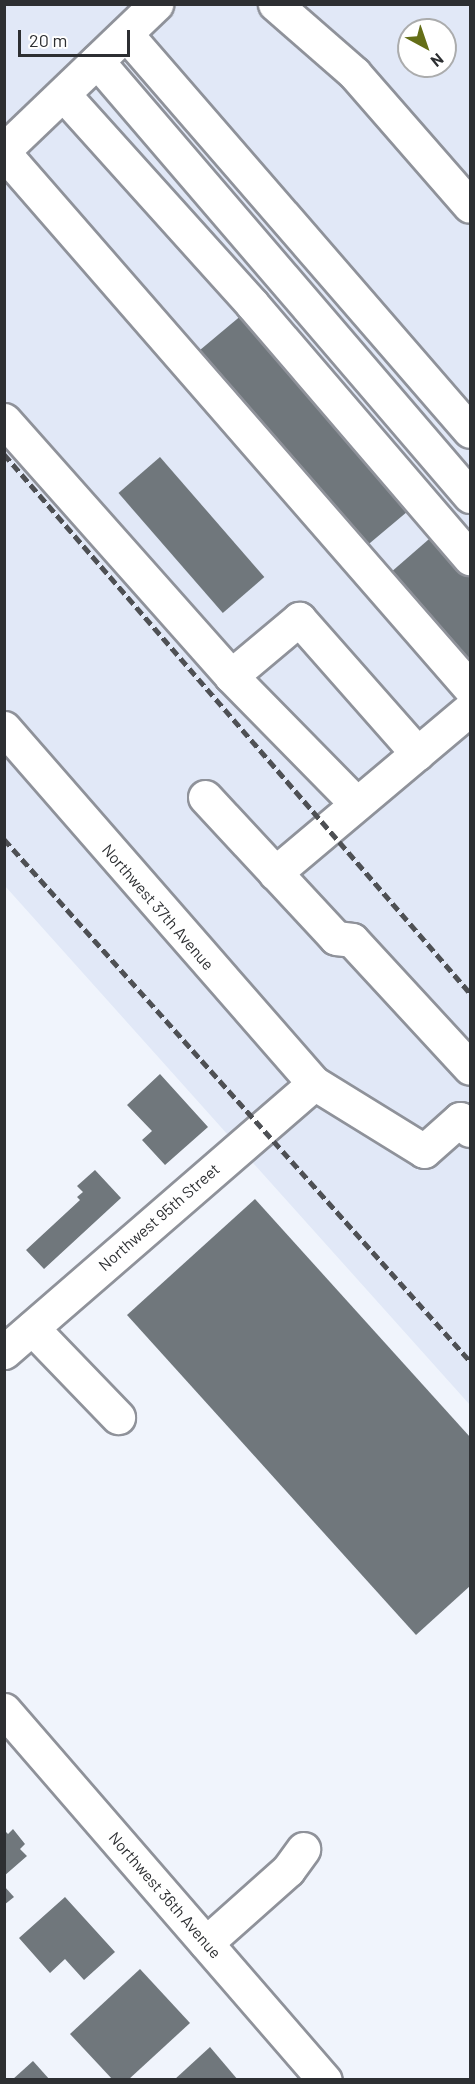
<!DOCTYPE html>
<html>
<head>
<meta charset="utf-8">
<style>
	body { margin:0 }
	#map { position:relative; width:475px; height:2084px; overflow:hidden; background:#f0f4fc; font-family:Barlow,sans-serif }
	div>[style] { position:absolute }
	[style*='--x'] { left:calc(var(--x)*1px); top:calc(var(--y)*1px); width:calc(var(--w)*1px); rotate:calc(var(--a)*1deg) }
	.built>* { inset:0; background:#e1e8f7 }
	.building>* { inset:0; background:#70777c; transform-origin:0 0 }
	.roads { filter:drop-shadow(2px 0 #8f929a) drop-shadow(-2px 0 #8f929a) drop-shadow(0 2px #8f929a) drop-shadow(0 -2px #8f929a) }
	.minor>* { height:33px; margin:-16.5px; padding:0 16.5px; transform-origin:16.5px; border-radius:16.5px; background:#fff }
	.rail>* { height:4.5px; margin-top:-2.25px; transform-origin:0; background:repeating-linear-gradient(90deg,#4e5054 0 9px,transparent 0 13.5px) }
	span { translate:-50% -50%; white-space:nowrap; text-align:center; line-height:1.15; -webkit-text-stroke:6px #fff; paint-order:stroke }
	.street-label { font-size:16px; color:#2d2f32 }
	.frame { position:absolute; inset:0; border:6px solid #2d2f32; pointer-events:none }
	.north { position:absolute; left:397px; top:18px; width:60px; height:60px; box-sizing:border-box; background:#fff; border:2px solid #abacad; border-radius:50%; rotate:140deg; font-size:16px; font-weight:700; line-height:24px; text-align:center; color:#2d2f32 }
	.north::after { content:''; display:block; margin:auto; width:21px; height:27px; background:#646e17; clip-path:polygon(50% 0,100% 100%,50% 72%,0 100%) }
	.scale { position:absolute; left:18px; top:30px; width:112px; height:27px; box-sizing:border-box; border:3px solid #2d2f32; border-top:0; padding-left:8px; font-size:18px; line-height:21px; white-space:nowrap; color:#2d2f32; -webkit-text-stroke:4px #fff; paint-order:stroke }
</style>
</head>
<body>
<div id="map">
	<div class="built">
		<div style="clip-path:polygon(evenodd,4px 5px,470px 5px,470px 1405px,5px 886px,4px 5px,409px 30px,445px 30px,445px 66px,409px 66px,409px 30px)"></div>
	</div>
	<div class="building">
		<div style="left:249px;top:309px;width:257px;height:76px;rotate:50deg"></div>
		<div style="left:160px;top:457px;width:159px;height:55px;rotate:49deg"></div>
		<div style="clip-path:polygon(436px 533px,470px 572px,470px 681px,382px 580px)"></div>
		<div style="clip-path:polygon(160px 1074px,208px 1127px,165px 1165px,142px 1140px,152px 1131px,127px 1105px)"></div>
		<div style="clip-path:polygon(95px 1170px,121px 1198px,44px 1269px,26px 1250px,80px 1200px,77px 1197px,83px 1192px,77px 1186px)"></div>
		<div style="clip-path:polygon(255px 1199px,470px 1437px,470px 1586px,416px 1635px,127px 1315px)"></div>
		<div style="clip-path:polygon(13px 1829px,25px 1844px,20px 1849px,27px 1856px,4px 1876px,4px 1830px,8px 1834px)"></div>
		<div style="clip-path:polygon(4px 1886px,14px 1897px,4px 1905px)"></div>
		<div style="clip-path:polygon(65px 1897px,115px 1952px,84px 1980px,65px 1959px,50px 1973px,19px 1938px)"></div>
		<div style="clip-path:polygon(140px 1969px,190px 2023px,128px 2080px,113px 2080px,70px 2034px)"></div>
		<div style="clip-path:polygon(210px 2047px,238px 2080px,174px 2080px)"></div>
		<div style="clip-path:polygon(33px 2061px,50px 2080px,12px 2080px)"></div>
	</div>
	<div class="roads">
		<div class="minor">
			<div style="--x:275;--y:4;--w:105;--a:41.1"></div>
			<div style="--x:354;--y:73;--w:176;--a:48.9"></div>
			<div style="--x:126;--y:34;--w:525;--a:49.09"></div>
			<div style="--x:97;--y:61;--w:573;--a:49.39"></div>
			<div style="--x:63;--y:94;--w:283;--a:48"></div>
			<div style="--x:252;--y:304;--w:335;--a:49.4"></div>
			<div style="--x:4;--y:150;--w:211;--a:-43.8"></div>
			<div style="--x:4;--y:153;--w:709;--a:48.94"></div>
			<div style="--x:4;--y:420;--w:342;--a:48.4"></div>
			<div style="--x:231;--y:676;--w:177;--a:45.5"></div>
			<div style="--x:231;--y:676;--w:89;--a:-40"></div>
			<div style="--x:299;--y:619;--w:179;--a:48.6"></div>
			<div style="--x:4;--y:728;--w:471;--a:48.9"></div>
			<div style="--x:314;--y:1083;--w:129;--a:31.7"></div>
			<div style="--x:424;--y:1151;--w:48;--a:-41.6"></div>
			<div style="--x:460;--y:1119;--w:15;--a:48"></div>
			<div style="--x:205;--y:797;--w:192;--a:47.1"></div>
			<div style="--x:336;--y:938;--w:16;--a:7"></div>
			<div style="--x:352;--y:940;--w:174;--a:47.3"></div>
			<div style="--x:275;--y:873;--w:255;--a:-40.1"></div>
			<div style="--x:32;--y:1328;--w:124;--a:46"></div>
			<div style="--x:4;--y:1352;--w:410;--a:-40.9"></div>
			<div style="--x:4;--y:1710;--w:490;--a:49.1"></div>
			<div style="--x:206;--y:1943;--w:110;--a:-41.7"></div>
			<div style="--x:288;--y:1870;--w:26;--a:-54"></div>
		</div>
	</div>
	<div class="rail">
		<div style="--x:4;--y:454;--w:713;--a:49.15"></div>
		<div style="--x:4;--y:839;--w:700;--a:48.24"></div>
	</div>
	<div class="street-label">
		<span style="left:158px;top:907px;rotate:49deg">Northwest 37th Avenue</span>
		<span style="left:159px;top:1217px;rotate:-41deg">Northwest 95th Street</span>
		<span style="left:165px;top:1895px;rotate:49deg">Northwest 36th Avenue</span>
	</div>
	<div class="frame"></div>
	<div class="north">N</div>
	<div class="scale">20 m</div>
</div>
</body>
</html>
